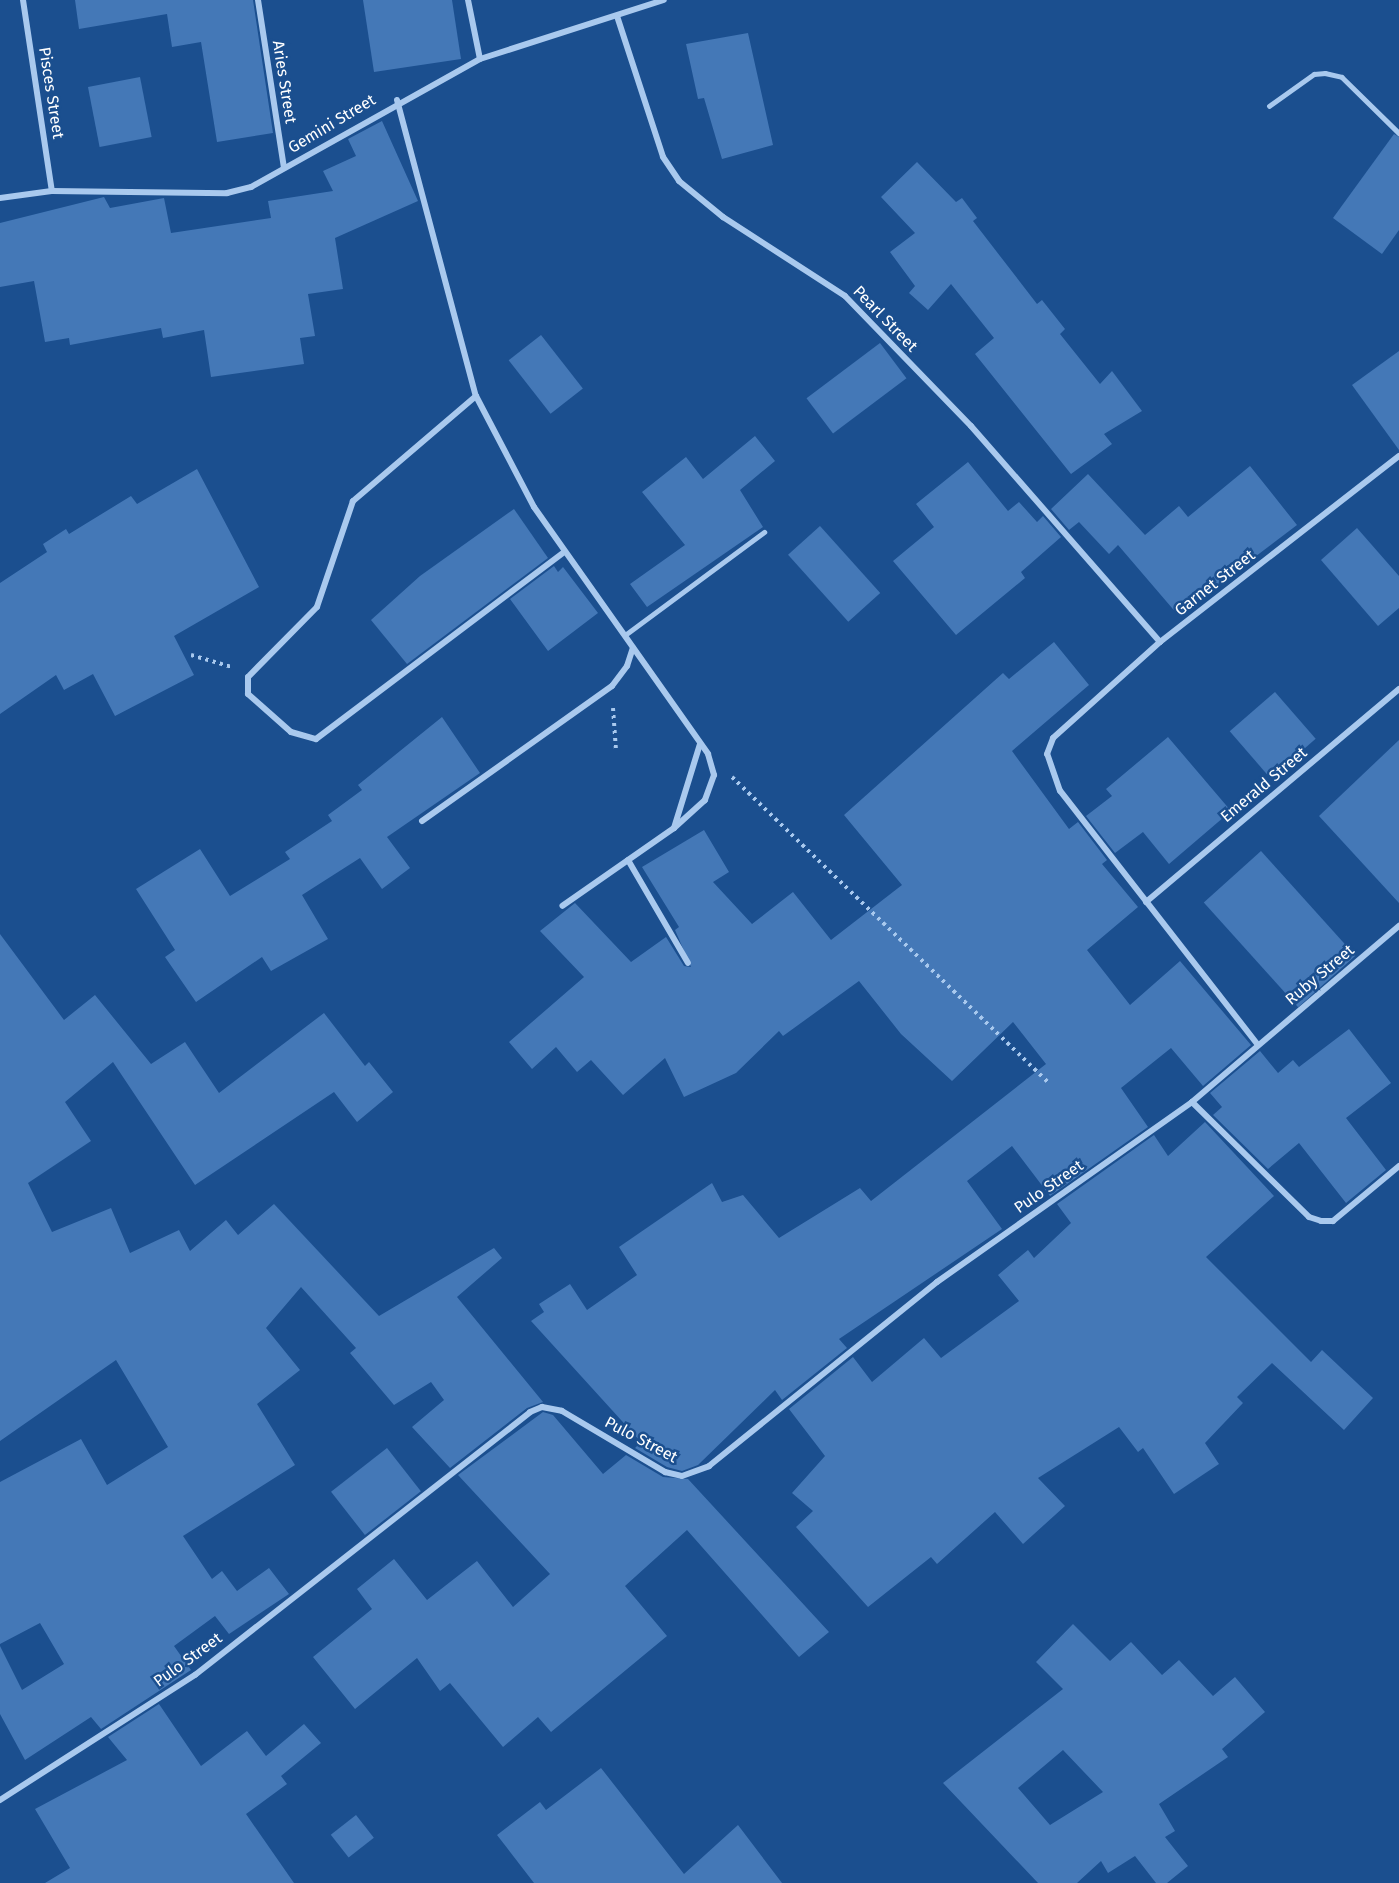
<!DOCTYPE html>
<html>
<head>
<meta charset="utf-8">
<style>
	body { margin:0 }
	#map { position:relative; width:1399px; height:1883px; overflow:hidden; background:#1b4f8f; font-family:"Fira Sans",sans-serif }
	div>[style] { position:absolute }
	[style*='--x'] { left:calc(var(--x)*1px); top:calc(var(--y)*1px); width:calc(var(--w)*1px); rotate:calc(var(--a)*1deg) }
	.building>* { inset:0; background:#4478b7; transform-origin:0 0 }
	.path>* { height:4px; margin-top:-2px; transform-origin:0; background:repeating-linear-gradient(90deg,#a9c9ee 0 3px,transparent 0 7.5px) }
	.service>* { height:4.5px; margin:-2.25px; padding:0 2.25px; transform-origin:2.25px; border-radius:2.25px; background:#a9c9ee }
	.minor>* { height:6px; margin:-3px; padding:0 3px; transform-origin:3px; border-radius:3px; background:#a9c9ee }
	span { translate:-50% -50%; white-space:nowrap; text-align:center; line-height:1.15; -webkit-text-stroke:5px #1b4f8f; paint-order:stroke }
	.street-label { font-size:16px; color:#fff }
</style>
</head>
<body>
<div id="map">
	<div class="building">
		<div style="clip-path:polygon(75px 0,253px 0,273px 133px,217px 142px,201px 42px,172px 47px,167px 14px,79px 29px)"></div>
		<div style="clip-path:polygon(363px 0,452px 0,461px 59px,374px 72px)"></div>
		<div style="clip-path:polygon(748px 33px,773px 145px,722px 159px,704px 98px,698px 99px,686px 44px)"></div>
		<div style="left:140px;top:77px;width:61px;height:53px;rotate:79deg"></div>
		<div style="clip-path:polygon(382px 121px,418px 201px,335px 238px,343px 289px,308px 294px,315px 336px,300px 338px,304px 364px,211px 377px,204px 330px,163px 338px,161px 328px,70px 345px,69px 338px,45px 342px,34px 281px,0 287px,0 223px,104px 197px,110px 208px,164px 198px,171px 233px,271px 218px,268px 201px,333px 191px,323px 171px,356px 156px,348px 139px)"></div>
		<div style="clip-path:polygon(1394px 134px,1399px 137px,1399px 230px,1382px 254px,1333px 218px)"></div>
		<div style="clip-path:polygon(917px 162px,956px 202px,962px 198px,977px 218px,973px 221px,1037px 304px,1042px 300px,1065px 329px,1060px 334px,1100px 384px,1112px 371px,1142px 411px,1104px 434px,1112px 444px,1071px 474px,975px 354px,994px 338px,951px 284px,928px 310px,909px 293px,915px 286px,890px 252px,915px 233px,881px 197px)"></div>
		<div style="left:541px;top:335px;width:68px;height:41px;rotate:52deg"></div>
		<div style="left:880px;top:343px;width:44px;height:92px;rotate:53deg"></div>
		<div style="clip-path:polygon(1399px 351px,1399px 450px,1352px 385px)"></div>
		<div style="clip-path:polygon(755px 436px,775px 461px,740px 490px,763px 527px,647px 607px,630px 584px,685px 545px,642px 492px,686px 457px,703px 479px)"></div>
		<div style="clip-path:polygon(968px 462px,1008px 511px,1019px 502px,1037px 522px,1043px 516px,1061px 537px,1021px 572px,1025px 578px,956px 635px,893px 561px,934px 527px,916px 504px)"></div>
		<div style="clip-path:polygon(1250px 466px,1297px 525px,1178px 615px,1118px 545px,1109px 554px,1079px 522px,1069px 530px,1051px 509px,1088px 474px,1145px 535px,1179px 506px,1188px 517px)"></div>
		<div style="clip-path:polygon(197px 469px,259px 587px,174px 636px,194px 675px,115px 716px,93px 674px,64px 690px,56px 675px,0 714px,0 583px,47px 552px,43px 544px,66px 529px,69px 534px,131px 496px,137px 504px)"></div>
		<div style="clip-path:polygon(514px 509px,548px 558px,407px 664px,371px 620px,420px 576px)"></div>
		<div style="left:820px;top:526px;width:90px;height:43px;rotate:48deg"></div>
		<div style="clip-path:polygon(1357px 528px,1399px 576px,1399px 608px,1378px 626px,1321px 560px)"></div>
		<div style="clip-path:polygon(554px 566px,558px 572px,563px 567px,598px 613px,548px 651px,510px 599px)"></div>
		<div style="clip-path:polygon(1054px 642px,1089px 685px,1012px 751px,1069px 829px,1078px 822px,1107px 860px,1102px 864px,1138px 907px,1087px 950px,1130px 1005px,1180px 961px,1251px 1045px,1203px 1086px,1171px 1048px,1121px 1088px,1148px 1127px,1050px 1196px,1012px 1146px,967px 1181px,1002px 1229px,839px 1339px,847px 1348px,782px 1400px,775px 1390px,698px 1465px,682px 1471px,667px 1467px,635px 1448px,641px 1442px,531px 1321px,544px 1312px,539px 1304px,570px 1284px,587px 1310px,637px 1275px,619px 1247px,712px 1183px,722px 1202px,743px 1195px,779px 1238px,860px 1188px,871px 1201px,1046px 1064px,1013px 1022px,952px 1081px,901px 1034px,859px 981px,783px 1036px,779px 1031px,736px 1073px,684px 1097px,665px 1058px,623px 1095px,591px 1060px,577px 1072px,556px 1047px,532px 1069px,509px 1042px,584px 977px,540px 931px,575px 903px,631px 962px,666px 937px,684px 966px,691px 967px,675px 930px,679px 927px,642px 867px,704px 830px,729px 872px,713px 882px,752px 924px,793px 892px,831px 940px,902px 885px,844px 815px,1003px 673px,1009px 679px)"></div>
		<div style="left:1275px;top:692px;width:62px;height:60px;rotate:49deg"></div>
		<div style="clip-path:polygon(442px 717px,480px 773px,387px 837px,410px 868px,382px 889px,360px 858px,302px 895px,328px 939px,271px 971px,262px 957px,196px 1002px,165px 957px,175px 950px,136px 889px,200px 849px,230px 896px,290px 859px,285px 852px,332px 821px,328px 815px,362px 790px,358px 785px)"></div>
		<div style="clip-path:polygon(1168px 737px,1231px 811px,1169px 864px,1143px 832px,1115px 853px,1086px 816px,1112px 796px,1106px 789px)"></div>
		<div style="clip-path:polygon(1399px 740px,1399px 903px,1319px 816px)"></div>
		<div style="left:1261px;top:851px;width:141px;height:77px;rotate:48deg"></div>
		<div style="clip-path:polygon(0 934px,64px 1020px,95px 995px,151px 1064px,185px 1042px,219px 1093px,324px 1013px,365px 1066px,369px 1062px,393px 1092px,357px 1122px,334px 1092px,195px 1185px,113px 1062px,65px 1102px,91px 1141px,28px 1183px,52px 1232px,111px 1208px,130px 1253px,179px 1230px,190px 1251px,226px 1220px,238px 1235px,274px 1204px,379px 1316px,494px 1248px,502px 1258px,457px 1297px,543px 1402px,527px 1408px,450px 1468px,412px 1427px,444px 1400px,431px 1382px,394px 1405px,350px 1353px,356px 1348px,301px 1287px,266px 1328px,300px 1370px,257px 1404px,295px 1465px,183px 1536px,212px 1579px,222px 1571px,237px 1591px,269px 1568px,289px 1594px,229px 1634px,215px 1616px,174px 1646px,191px 1670px,101px 1729px,91px 1717px,25px 1760px,0 1714px,0 1646px,22px 1690px,64px 1664px,40px 1623px,0 1644px,0 1482px,81px 1439px,107px 1485px,168px 1447px,116px 1360px,0 1441px)"></div>
		<div style="clip-path:polygon(1349px 1029px,1391px 1083px,1346px 1118px,1386px 1170px,1346px 1203px,1299px 1143px,1268px 1169px,1213px 1115px,1222px 1107px,1210px 1093px,1260px 1051px,1278px 1073px,1293px 1060px,1299px 1067px)"></div>
		<div style="clip-path:polygon(1205px 1122px,1274px 1196px,1206px 1257px,1311px 1362px,1322px 1350px,1373px 1398px,1344px 1430px,1272px 1363px,1237px 1397px,1243px 1403px,1205px 1443px,1219px 1464px,1174px 1494px,1143px 1448px,1138px 1452px,1119px 1427px,1038px 1478px,1065px 1506px,1023px 1544px,995px 1512px,937px 1564px,931px 1557px,868px 1607px,796px 1527px,813px 1511px,792px 1493px,825px 1456px,789px 1409px,853px 1357px,872px 1382px,924px 1338px,941px 1358px,1019px 1301px,998px 1275px,1028px 1250px,1034px 1258px,1071px 1223px,1057px 1204px,1154px 1135px,1168px 1156px)"></div>
		<div style="clip-path:polygon(543px 1412px,553px 1415px,603px 1474px,626px 1455px,663px 1477px,688px 1479px,829px 1632px,799px 1657px,687px 1530px,625px 1586px,667px 1636px,551px 1732px,538px 1717px,503px 1747px,450px 1683px,440px 1691px,417px 1658px,355px 1709px,313px 1657px,372px 1609px,357px 1589px,394px 1559px,427px 1600px,477px 1561px,513px 1607px,550px 1574px,458px 1475px)"></div>
		<div style="left:387px;top:1448px;width:55px;height:71px;rotate:52deg"></div>
		<div style="clip-path:polygon(evenodd,1073px 1624px,1110px 1661px,1131px 1642px,1162px 1675px,1179px 1660px,1213px 1696px,1235px 1677px,1265px 1712px,1222px 1749px,1228px 1757px,1159px 1804px,1175px 1831px,1165px 1837px,1188px 1866px,1167px 1883px,1156px 1883px,1135px 1856px,1108px 1873px,1101px 1861px,1077px 1883px,1038px 1883px,943px 1783px,1063px 1689px,1036px 1662px,1073px 1624px,1063px 1750px,1103px 1792px,1050px 1825px,1018px 1788px,1063px 1750px)"></div>
		<div style="clip-path:polygon(159px 1704px,201px 1766px,247px 1731px,266px 1756px,304px 1724px,321px 1743px,281px 1776px,287px 1784px,246px 1814px,294px 1883px,45px 1883px,70px 1868px,35px 1809px,127px 1760px,108px 1737px)"></div>
		<div style="clip-path:polygon(601px 1768px,684px 1874px,738px 1825px,782px 1883px,534px 1883px,497px 1835px,540px 1802px,546px 1810px)"></div>
		<div style="left:356px;top:1815px;width:29px;height:32px;rotate:52deg"></div>
	</div>
	<div class="path">
		<div style="--x:191;--y:655;--w:43;--a:16.3"></div>
		<div style="--x:613;--y:708;--w:43;--a:86"></div>
		<div style="--x:732;--y:777;--w:439;--a:44"></div>
	</div>
	<div class="service">
		<div style="--x:1269;--y:106;--w:55;--a:-35.4"></div>
		<div style="--x:1314;--y:74;--w:11;--a:-5"></div>
		<div style="--x:1325;--y:73;--w:17;--a:13"></div>
		<div style="--x:1342;--y:77;--w:80;--a:44.5"></div>
		<div style="--x:625;--y:635;--w:173;--a:-36.5"></div>
	</div>
	<div class="minor">
		<div style="--x:23;--y:0;--w:193;--a:81.4"></div>
		<div style="--x:258;--y:0;--w:170;--a:81.2"></div>
		<div style="--x:468;--y:0;--w:60;--a:78.5"></div>
		<div style="--x:617;--y:16;--w:148;--a:71.9"></div>
		<div style="--x:663;--y:157;--w:29;--a:56"></div>
		<div style="--x:679;--y:181;--w:57;--a:39.3"></div>
		<div style="--x:723;--y:217;--w:145;--a:32.9"></div>
		<div style="--x:845;--y:296;--w:181;--a:45.9"></div>
		<div style="--x:971;--y:426;--w:287;--a:48.8"></div>
		<div style="--x:397;--y:100;--w:306;--a:75.1"></div>
		<div style="--x:476;--y:396;--w:125;--a:62.4"></div>
		<div style="--x:534;--y:507;--w:302;--a:54.8"></div>
		<div style="--x:708;--y:754;--w:22;--a:74"></div>
		<div style="--x:714;--y:775;--w:27;--a:110"></div>
		<div style="--x:705;--y:800;--w:42;--a:137.9"></div>
		<div style="--x:674;--y:828;--w:136;--a:145.1"></div>
		<div style="--x:0;--y:198;--w:52;--a:-7.7"></div>
		<div style="--x:52;--y:191;--w:175;--a:0.7"></div>
		<div style="--x:227;--y:193;--w:25;--a:-14"></div>
		<div style="--x:251;--y:187;--w:262;--a:-29.2"></div>
		<div style="--x:480;--y:59;--w:193;--a:-17.8"></div>
		<div style="--x:476;--y:396;--w:162;--a:139.5"></div>
		<div style="--x:353;--y:501;--w:112;--a:108.8"></div>
		<div style="--x:317;--y:607;--w:98;--a:134.6"></div>
		<div style="--x:248;--y:677;--w:17;--a:90"></div>
		<div style="--x:248;--y:694;--w:57;--a:41.5"></div>
		<div style="--x:291;--y:732;--w:26;--a:16"></div>
		<div style="--x:316;--y:739;--w:311;--a:-37"></div>
		<div style="--x:422;--y:821;--w:233;--a:-35.4"></div>
		<div style="--x:612;--y:686;--w:25;--a:-53"></div>
		<div style="--x:627;--y:666;--w:19;--a:-72"></div>
		<div style="--x:674;--y:828;--w:88;--a:-72.8"></div>
		<div style="--x:628;--y:860;--w:119;--a:59.8"></div>
		<div style="--x:1146;--y:902;--w:331;--a:-40.1"></div>
		<div style="--x:1258;--y:1045;--w:322;--a:-127.9"></div>
		<div style="--x:1060;--y:791;--w:39;--a:-109"></div>
		<div style="--x:1047;--y:754;--w:17;--a:-69"></div>
		<div style="--x:1053;--y:738;--w:144;--a:-41.9"></div>
		<div style="--x:1160;--y:642;--w:303;--a:-37.9"></div>
		<div style="--x:1192;--y:1102;--w:164;--a:44.5"></div>
		<div style="--x:1309;--y:1217;--w:13;--a:18"></div>
		<div style="--x:1321;--y:1221;--w:12;--a:0"></div>
		<div style="--x:1333;--y:1221;--w:86;--a:-39.8"></div>
		<div style="--x:0;--y:1800;--w:232;--a:-32.7"></div>
		<div style="--x:195;--y:1675;--w:426;--a:-38.1"></div>
		<div style="--x:530;--y:1412;--w:13;--a:-23"></div>
		<div style="--x:542;--y:1407;--w:20;--a:11"></div>
		<div style="--x:562;--y:1411;--w:120;--a:30.6"></div>
		<div style="--x:665;--y:1472;--w:17;--a:13"></div>
		<div style="--x:682;--y:1476;--w:29;--a:-20"></div>
		<div style="--x:709;--y:1466;--w:293;--a:-38.9"></div>
		<div style="--x:937;--y:1282;--w:312;--a:-35.2"></div>
		<div style="--x:1192;--y:1102;--w:272;--a:-40.4"></div>
	</div>
	<div class="street-label">
		<span style="left:284px;top:82px;rotate:81deg">Aries Street</span>
		<span style="left:51px;top:93px;rotate:81deg">Pisces Street</span>
		<span style="left:332px;top:124px;rotate:-31deg">Gemini Street</span>
		<span style="left:885px;top:319px;rotate:46deg">Pearl Street</span>
		<span style="left:1215px;top:583px;rotate:-38deg">Garnet Street</span>
		<span style="left:1264px;top:785px;rotate:-40deg">Emerald Street</span>
		<span style="left:1320px;top:975px;rotate:-40deg">Ruby Street</span>
		<span style="left:1049px;top:1187px;rotate:-35deg">Pulo Street</span>
		<span style="left:641px;top:1440px;rotate:28deg">Pulo Street</span>
		<span style="left:188px;top:1660px;rotate:-36deg">Pulo Street</span>
	</div>
</div>
</body>
</html>
